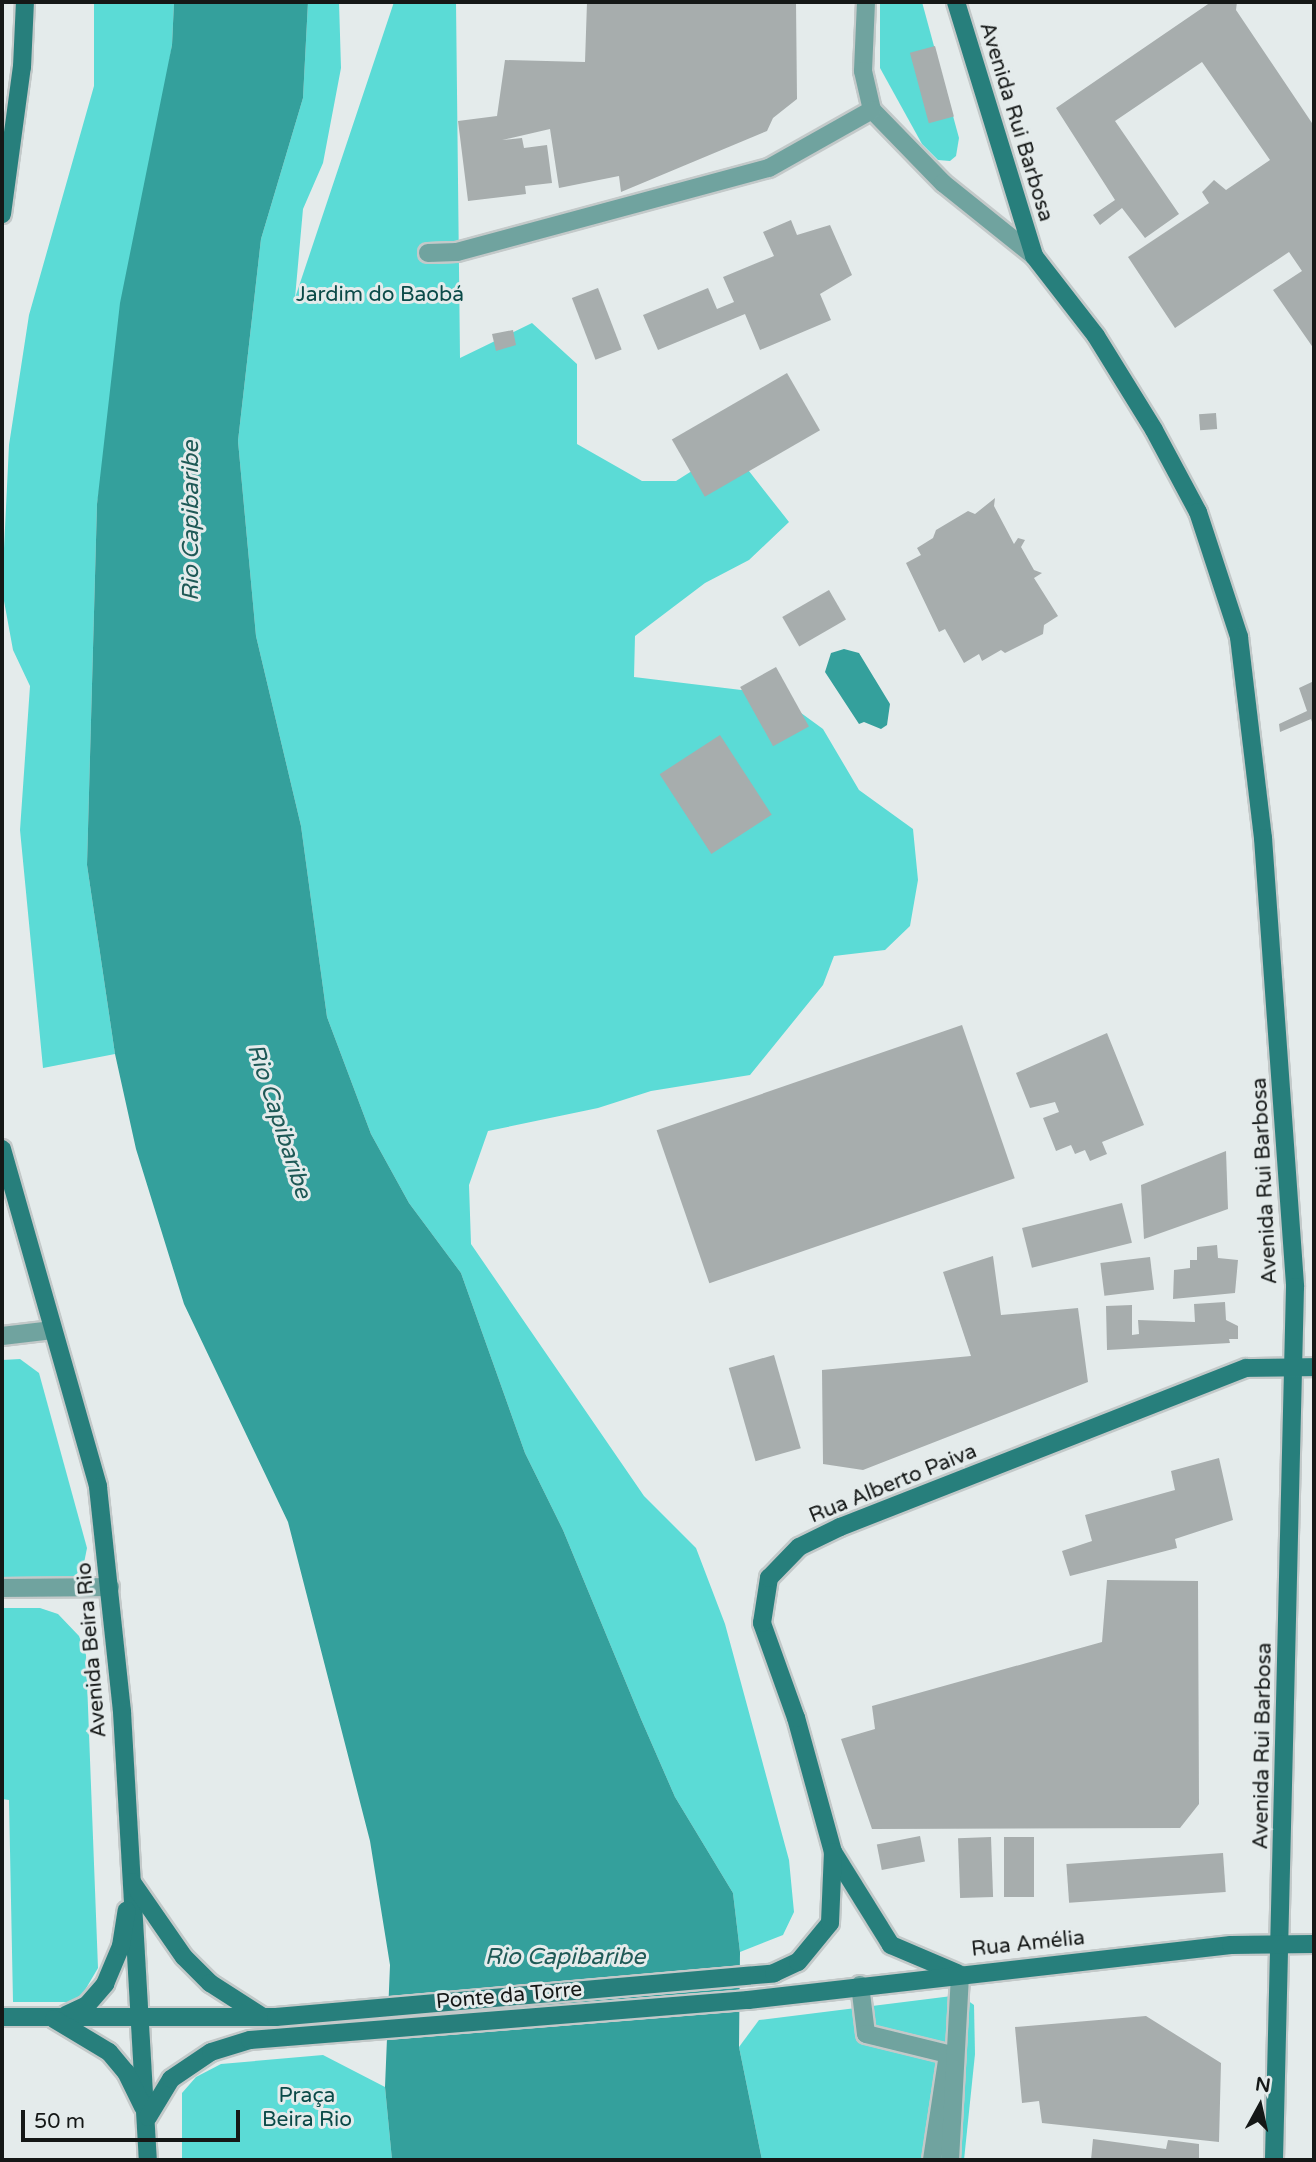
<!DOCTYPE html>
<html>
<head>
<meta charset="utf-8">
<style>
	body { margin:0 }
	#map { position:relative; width:1316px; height:2162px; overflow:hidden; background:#e4ebeb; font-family:"Varela Round",sans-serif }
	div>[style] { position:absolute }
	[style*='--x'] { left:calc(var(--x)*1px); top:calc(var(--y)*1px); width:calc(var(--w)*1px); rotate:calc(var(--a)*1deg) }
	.green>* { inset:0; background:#5bdbd6 }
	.water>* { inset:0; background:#34a09c }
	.building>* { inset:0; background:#a7adad; transform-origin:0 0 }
	.roads { filter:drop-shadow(2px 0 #c3c9c9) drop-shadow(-2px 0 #c3c9c9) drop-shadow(0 2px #c3c9c9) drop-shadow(0 -2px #c3c9c9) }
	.pedestrian>* { height:18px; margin:-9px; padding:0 9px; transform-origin:9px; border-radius:9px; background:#70a39f }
	.minor>* { height:18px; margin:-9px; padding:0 9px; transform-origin:9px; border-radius:9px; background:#70a39f }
	.secondary>* { height:18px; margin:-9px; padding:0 9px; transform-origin:9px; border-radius:9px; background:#277f7c }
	span { translate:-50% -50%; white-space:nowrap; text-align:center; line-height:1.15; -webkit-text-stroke:6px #e4ebeb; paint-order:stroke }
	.street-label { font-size:21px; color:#151817 }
	.park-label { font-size:21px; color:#0a4a48 }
	.water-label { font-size:23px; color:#1e5956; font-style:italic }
	.frame { position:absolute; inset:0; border:4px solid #151817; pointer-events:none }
	.north { position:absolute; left:1225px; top:2071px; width:70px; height:70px; -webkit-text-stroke:5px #e4ebeb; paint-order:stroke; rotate:8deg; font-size:19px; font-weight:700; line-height:28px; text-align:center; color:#151817 }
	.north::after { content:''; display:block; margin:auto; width:24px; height:32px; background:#151817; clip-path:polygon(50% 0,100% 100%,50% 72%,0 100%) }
	.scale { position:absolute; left:21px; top:2110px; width:219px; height:32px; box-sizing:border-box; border:4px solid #151817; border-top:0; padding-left:9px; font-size:21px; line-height:24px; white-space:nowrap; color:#151817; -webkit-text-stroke:5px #e4ebeb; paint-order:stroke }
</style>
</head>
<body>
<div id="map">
	<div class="green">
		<div style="clip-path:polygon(94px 2px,174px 2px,172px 45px,97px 504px,87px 865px,115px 1054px,43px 1068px,20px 830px,30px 686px,13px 650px,2px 590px,9px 445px,29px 315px,94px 86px)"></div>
		<div style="clip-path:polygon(308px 2px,339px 2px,341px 68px,323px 163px,303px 209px,295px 298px,394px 2px,456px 2px,460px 358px,532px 323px,577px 364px,577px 444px,642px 481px,676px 481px,714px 457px,745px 466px,789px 522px,749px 560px,705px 583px,635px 636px,634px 677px,775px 694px,823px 729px,859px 790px,913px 829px,918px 880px,910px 926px,885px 950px,834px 956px,823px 985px,750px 1075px,651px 1091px,598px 1108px,488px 1131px,469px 1185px,471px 1244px,644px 1496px,696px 1548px,725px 1624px,789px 1860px,794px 1912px,783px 1935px,740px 1952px,733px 1893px,675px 1797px,641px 1719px,563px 1530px,525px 1453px,461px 1273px,409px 1203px,371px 1134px,327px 1017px,301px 826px,256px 636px,238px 441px,261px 239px,303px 98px)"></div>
		<div style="clip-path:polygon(880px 2px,922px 2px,959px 138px,956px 156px,950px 161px,938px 160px,922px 144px,880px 68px)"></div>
		<div style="clip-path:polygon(20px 1359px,39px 1373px,87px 1548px,83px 1568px,71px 1579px,2px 1582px,2px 1360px)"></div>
		<div style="clip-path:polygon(2px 1608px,40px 1608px,58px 1614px,79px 1636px,86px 1655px,98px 1968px,78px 2002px,13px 2002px,9px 1800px,2px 1799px)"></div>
		<div style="clip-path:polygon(960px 1995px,974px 2005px,975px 2054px,964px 2160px,762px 2160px,739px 2047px,759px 2020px)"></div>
		<div style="clip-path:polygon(323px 2055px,385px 2087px,392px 2160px,182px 2160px,182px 2093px,196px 2077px,221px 2064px)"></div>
	</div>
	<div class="water">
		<div style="clip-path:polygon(174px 2px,308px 2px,303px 98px,261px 239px,238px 441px,256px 636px,301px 826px,327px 1017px,371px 1134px,409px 1203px,461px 1273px,525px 1453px,563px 1530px,641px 1719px,675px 1797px,733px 1893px,740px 1952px,739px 2047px,762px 2160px,392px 2160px,385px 2087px,390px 1965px,370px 1841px,288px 1522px,184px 1304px,136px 1149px,115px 1054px,87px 865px,97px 504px,120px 303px,172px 45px)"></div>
		<div style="clip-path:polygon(844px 649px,859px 653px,890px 704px,887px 725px,881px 729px,864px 722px,859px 724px,825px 672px,831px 653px)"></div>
	</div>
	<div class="building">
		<div style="clip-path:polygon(587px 2px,796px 2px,797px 99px,773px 118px,767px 131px,621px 192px,619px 176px,559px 188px,550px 129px,502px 140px,522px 138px,524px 148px,547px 145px,552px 183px,525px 186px,526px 194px,468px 201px,458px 121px,497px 116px,505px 60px,585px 62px)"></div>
		<div style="clip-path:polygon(1211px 2px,1237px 2px,1236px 10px,1314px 126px,1314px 349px,1273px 290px,1302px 271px,1289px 252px,1175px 328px,1128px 257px,1209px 203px,1202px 192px,1214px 180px,1226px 190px,1270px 160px,1202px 62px,1115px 121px,1179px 214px,1145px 238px,1122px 208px,1100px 225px,1093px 215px,1115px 200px,1056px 108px)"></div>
		<div style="left:935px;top:46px;width:73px;height:26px;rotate:75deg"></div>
		<div style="clip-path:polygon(791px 220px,797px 235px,830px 225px,852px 275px,820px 294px,831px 320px,760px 350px,745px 314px,658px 350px,643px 315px,708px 288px,717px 309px,734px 302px,723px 277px,774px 256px,763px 232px)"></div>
		<div style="left:598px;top:288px;width:66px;height:28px;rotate:69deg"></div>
		<div style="clip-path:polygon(513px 330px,516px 345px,496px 351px,492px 334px)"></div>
		<div style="left:787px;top:373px;width:66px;height:133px;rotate:60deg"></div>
		<div style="left:1216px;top:413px;width:16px;height:17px;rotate:86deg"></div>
		<div style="clip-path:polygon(995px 498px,994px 506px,1014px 544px,1018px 538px,1025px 540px,1021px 547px,1034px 570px,1042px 573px,1034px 578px,1058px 616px,1044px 625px,1043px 634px,1005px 653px,1001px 650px,982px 661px,979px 654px,964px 663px,945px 629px,939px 632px,906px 563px,921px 555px,917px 548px,933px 538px,936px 530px,968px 511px,975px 514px)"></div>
		<div style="left:829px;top:590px;width:34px;height:54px;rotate:60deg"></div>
		<div style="left:776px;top:667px;width:68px;height:41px;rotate:61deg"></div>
		<div style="clip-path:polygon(1314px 681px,1314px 728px,1311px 719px,1280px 732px,1279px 724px,1307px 711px,1299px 688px)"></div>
		<div style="left:720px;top:735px;width:95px;height:72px;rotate:57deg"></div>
		<div style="left:962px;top:1025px;width:162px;height:323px;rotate:71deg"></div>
		<div style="clip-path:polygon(1107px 1033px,1144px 1125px,1102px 1142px,1107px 1154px,1090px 1161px,1085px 1150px,1075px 1154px,1071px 1145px,1056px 1151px,1043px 1118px,1059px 1112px,1055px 1102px,1030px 1108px,1016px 1073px)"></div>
		<div style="clip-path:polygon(1226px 1151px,1228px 1209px,1144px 1239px,1141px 1185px)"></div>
		<div style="left:1122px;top:1203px;width:41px;height:103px;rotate:76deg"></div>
		<div style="clip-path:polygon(1217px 1245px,1218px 1258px,1238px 1260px,1235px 1293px,1173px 1299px,1174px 1270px,1190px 1268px,1190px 1260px,1197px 1260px,1197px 1247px)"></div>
		<div style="clip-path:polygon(993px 1256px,1001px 1315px,1078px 1308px,1088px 1382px,863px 1470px,823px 1464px,822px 1370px,971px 1356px,943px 1272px)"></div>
		<div style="left:1150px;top:1257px;width:33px;height:50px;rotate:83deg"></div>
		<div style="clip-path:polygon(1225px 1302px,1226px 1320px,1238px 1326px,1238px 1339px,1229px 1339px,1230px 1343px,1107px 1350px,1106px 1306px,1132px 1305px,1132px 1335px,1139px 1334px,1138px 1320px,1195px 1322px,1194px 1304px)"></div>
		<div style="left:774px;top:1355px;width:97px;height:47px;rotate:74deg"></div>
		<div style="clip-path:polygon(1219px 1458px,1233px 1520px,1175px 1539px,1177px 1548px,1070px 1576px,1062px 1551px,1092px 1541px,1085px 1515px,1175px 1490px,1171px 1471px)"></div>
		<div style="clip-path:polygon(1107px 1580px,1198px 1581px,1199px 1804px,1180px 1828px,872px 1829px,841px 1739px,875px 1729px,872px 1706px,1102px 1642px)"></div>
		<div style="left:920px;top:1836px;width:26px;height:44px;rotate:79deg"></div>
		<div style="left:991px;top:1837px;width:60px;height:33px;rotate:88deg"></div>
		<div style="left:1004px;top:1837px;width:30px;height:60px"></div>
		<div style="left:1223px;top:1853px;width:39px;height:157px;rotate:86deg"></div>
		<div style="clip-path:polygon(1146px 2016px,1221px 2063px,1219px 2142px,1042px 2123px,1039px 2101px,1022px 2103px,1015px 2027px)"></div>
		<div style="clip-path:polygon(1093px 2139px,1166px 2149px,1168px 2140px,1199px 2144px,1199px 2160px,1091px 2160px)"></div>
	</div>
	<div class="roads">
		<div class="pedestrian">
			<div style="--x:860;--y:1985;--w:49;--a:83"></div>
			<div style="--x:866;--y:2034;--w:84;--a:13.7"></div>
			<div style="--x:948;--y:2054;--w:107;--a:98.6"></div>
		</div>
		<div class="minor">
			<div style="--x:866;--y:2;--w:69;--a:92.5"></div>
			<div style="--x:863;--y:71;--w:40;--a:77"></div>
			<div style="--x:872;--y:110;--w:102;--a:45.8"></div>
			<div style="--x:943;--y:183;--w:117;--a:38.7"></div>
			<div style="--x:428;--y:253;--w:29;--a:-2"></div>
			<div style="--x:457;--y:252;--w:323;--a:-15.1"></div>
			<div style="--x:769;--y:168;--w:118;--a:-29.4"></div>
			<div style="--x:2;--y:1336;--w:51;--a:-6.7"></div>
			<div style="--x:2;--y:1588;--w:108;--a:-0.5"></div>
			<div style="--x:950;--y:2160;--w:186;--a:-86.9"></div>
		</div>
		<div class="secondary">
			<div style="--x:956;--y:2;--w:266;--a:72.9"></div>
			<div style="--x:1034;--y:256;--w:101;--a:52.2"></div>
			<div style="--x:1096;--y:336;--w:110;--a:58.3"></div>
			<div style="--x:1154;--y:430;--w:93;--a:61.8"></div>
			<div style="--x:1198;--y:512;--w:132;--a:71.8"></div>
			<div style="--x:1239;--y:637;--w:202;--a:83.2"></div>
			<div style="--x:1263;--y:838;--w:450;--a:85.9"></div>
			<div style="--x:1295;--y:1287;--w:873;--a:91.38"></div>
			<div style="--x:2;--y:214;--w:148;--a:-82.3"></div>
			<div style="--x:22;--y:67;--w:65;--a:-87.4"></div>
			<div style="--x:2;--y:1149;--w:351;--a:74.1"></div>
			<div style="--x:98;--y:1487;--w:226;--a:83.9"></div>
			<div style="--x:122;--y:1712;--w:449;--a:86.7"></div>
			<div style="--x:132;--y:1882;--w:91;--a:55.3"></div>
			<div style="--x:184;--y:1957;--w:37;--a:45"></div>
			<div style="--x:210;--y:1983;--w:63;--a:32.7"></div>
			<div style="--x:957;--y:1973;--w:72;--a:-157"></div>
			<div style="--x:891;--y:1945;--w:110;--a:-121.9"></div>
			<div style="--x:833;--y:1852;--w:139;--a:-105.4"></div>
			<div style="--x:796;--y:1718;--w:101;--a:-109.7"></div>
			<div style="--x:762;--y:1623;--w:46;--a:-81.2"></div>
			<div style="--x:769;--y:1578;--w:43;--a:-45.9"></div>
			<div style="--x:799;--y:1547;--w:46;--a:-26"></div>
			<div style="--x:840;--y:1527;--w:436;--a:-21.4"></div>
			<div style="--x:1246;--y:1368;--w:68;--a:-0.8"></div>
			<div style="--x:66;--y:2015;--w:23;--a:-25"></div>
			<div style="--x:87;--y:2005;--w:28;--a:-49"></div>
			<div style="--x:105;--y:1984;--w:41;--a:-67.2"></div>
			<div style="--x:121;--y:1946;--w:36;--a:-81"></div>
			<div style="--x:2;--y:2017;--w:274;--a:0"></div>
			<div style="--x:276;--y:2017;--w:500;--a:-5"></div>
			<div style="--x:774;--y:1973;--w:26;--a:-25"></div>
			<div style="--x:798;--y:1962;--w:50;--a:-50.6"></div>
			<div style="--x:830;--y:1923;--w:71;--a:-87.6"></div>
			<div style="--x:54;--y:2019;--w:64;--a:31"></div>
			<div style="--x:109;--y:2052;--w:26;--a:50"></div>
			<div style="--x:126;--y:2072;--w:39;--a:64"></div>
			<div style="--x:148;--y:2117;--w:44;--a:-58.8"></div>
			<div style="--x:171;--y:2079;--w:48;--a:-34"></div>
			<div style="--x:211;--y:2052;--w:41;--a:-17.1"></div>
			<div style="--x:250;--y:2040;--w:500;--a:-4.6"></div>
			<div style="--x:748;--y:2000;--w:486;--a:-6.5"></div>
			<div style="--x:1231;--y:1945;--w:83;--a:-0.7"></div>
		</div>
	</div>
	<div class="street-label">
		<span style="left:1016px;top:122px;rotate:73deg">Avenida Rui Barbosa</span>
		<span style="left:1265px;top:1181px;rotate:-93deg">Avenida Rui Barbosa</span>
		<span style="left:893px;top:1484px;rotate:-22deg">Rua Alberto Paiva</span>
		<span style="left:92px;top:1650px;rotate:-95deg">Avenida Beira Rio</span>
		<span style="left:1263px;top:1746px;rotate:-89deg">Avenida Rui Barbosa</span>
		<span style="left:1028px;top:1944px;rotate:-6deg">Rua Amélia</span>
		<span style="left:509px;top:1996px;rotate:-5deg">Ponte da Torre</span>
	</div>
	<div class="park-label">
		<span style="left:380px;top:295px">Jardim do Baobá</span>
		<span style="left:307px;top:2108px">Praça<br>Beira Rio</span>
	</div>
	<div class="water-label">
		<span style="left:191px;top:521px;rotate:-90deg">Rio Capibaribe</span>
		<span style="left:279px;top:1121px;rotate:72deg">Rio Capibaribe</span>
		<span style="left:565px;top:1957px">Rio Capibaribe</span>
	</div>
	<div class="frame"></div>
	<div class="north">N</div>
	<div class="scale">50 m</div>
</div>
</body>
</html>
